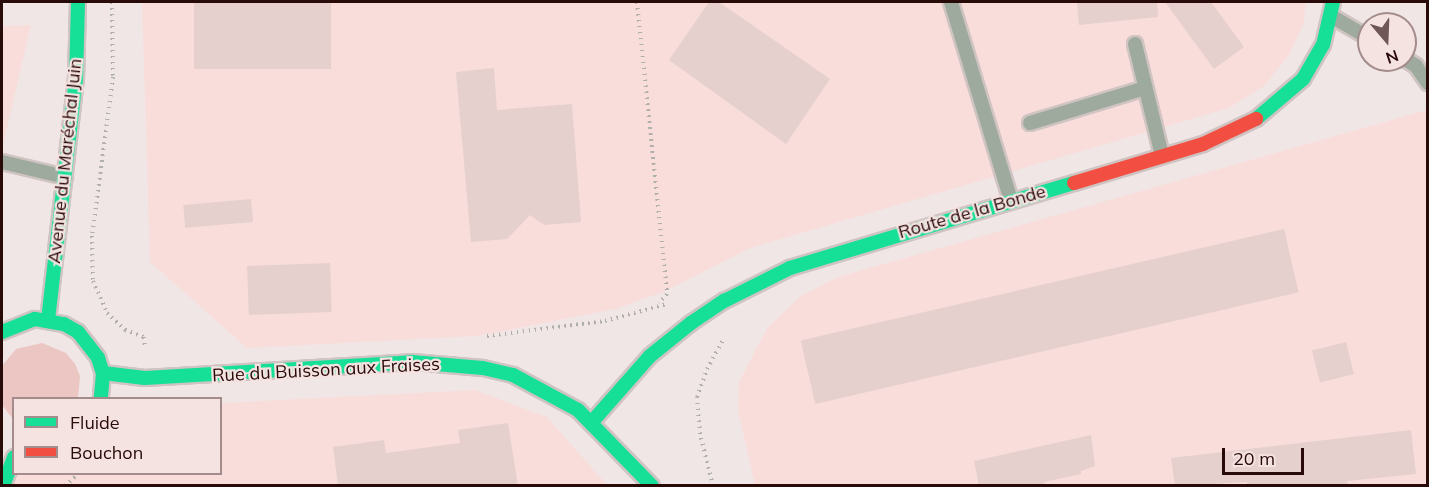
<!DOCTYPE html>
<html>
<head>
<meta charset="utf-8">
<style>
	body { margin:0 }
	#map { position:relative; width:1429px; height:487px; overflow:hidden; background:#f1e6e6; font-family:Mulish,sans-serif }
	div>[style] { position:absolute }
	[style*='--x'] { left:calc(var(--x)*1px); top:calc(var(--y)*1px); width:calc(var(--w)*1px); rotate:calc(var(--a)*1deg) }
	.built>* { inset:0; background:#f8dddb }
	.green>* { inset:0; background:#ebc6c3 }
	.building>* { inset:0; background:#e5d0ce; transform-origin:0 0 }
	.path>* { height:4px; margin-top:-2px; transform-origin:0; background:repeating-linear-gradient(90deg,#b0afaa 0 1.5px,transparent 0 6px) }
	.roads { filter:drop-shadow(2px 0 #d0c4c3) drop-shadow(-2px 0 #d0c4c3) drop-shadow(0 2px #d0c4c3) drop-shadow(0 -2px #d0c4c3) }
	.lane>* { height:14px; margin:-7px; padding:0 7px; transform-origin:7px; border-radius:7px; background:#9faa9e }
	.fast>* { height:14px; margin:-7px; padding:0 7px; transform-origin:7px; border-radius:7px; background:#16e098 }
	.jam>* { height:14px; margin:-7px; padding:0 7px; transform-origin:7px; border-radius:7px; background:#f24e42 }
	span { translate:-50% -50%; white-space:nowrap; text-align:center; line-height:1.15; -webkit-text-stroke:4.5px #f5e3e1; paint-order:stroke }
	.street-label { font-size:18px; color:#280a09 }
	.frame { position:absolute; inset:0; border:3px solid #280a09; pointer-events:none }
	.legend { position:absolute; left:12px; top:397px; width:210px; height:78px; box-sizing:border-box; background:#f5e3e1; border:2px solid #a38c8b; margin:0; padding:8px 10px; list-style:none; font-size:18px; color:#280a09 }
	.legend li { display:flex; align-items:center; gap:12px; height:30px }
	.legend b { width:30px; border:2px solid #a38c8b }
	.north { position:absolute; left:1357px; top:12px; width:60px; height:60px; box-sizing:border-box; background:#f5e3e1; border:2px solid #a38c8b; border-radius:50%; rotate:161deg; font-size:16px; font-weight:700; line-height:24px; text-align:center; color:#280a09 }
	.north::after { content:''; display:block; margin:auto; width:21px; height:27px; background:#6e5756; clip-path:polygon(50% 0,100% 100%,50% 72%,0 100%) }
	.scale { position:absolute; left:1222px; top:448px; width:82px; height:27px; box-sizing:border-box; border:3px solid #280a09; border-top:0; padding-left:8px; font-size:18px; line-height:21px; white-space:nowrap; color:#280a09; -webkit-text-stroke:4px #f5e3e1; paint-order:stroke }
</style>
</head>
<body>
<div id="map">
	<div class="built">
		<div style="clip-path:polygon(142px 2px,1306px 2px,1303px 25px,1289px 55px,1264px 86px,1229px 108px,750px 248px,663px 292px,615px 309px,477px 336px,247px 348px,150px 262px)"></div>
		<div style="clip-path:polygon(31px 25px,2px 149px,2px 26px)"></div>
		<div style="clip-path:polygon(1427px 110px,1427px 485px,755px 485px,738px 411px,739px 382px,767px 328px,801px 296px,838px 277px)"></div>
		<div style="clip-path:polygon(475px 390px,547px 417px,607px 485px,2px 486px,14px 474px,220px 474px,221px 403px)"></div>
	</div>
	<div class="green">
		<div style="clip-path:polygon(42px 343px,66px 353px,75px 364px,80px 376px,78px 398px,14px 398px,13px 419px,2px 405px,2px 366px,16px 349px)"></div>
	</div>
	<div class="building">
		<div style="left:194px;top:2px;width:137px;height:67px"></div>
		<div style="clip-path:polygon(709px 2px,719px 2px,830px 79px,786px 144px,669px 60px)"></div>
		<div style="clip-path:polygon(1077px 2px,1157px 2px,1158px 17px,1079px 25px)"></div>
		<div style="clip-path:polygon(1165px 2px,1211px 2px,1244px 47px,1214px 69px)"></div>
		<div style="clip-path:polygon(494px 68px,497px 110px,572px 104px,581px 222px,544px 225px,530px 215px,507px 239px,471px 242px,456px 72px)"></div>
		<div style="left:251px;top:199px;width:23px;height:68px;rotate:85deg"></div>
		<div style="left:1284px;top:229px;width:65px;height:496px;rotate:77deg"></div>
		<div style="left:330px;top:263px;width:49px;height:83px;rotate:88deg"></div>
		<div style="left:1346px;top:342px;width:33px;height:35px;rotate:76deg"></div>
		<div style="clip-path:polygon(508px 423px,518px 486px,338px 486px,333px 447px,384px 440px,386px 453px,460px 443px,458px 430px)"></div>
		<div style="clip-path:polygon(1411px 430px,1416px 474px,1347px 481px,1348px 486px,1247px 486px,1247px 482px,1175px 486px,1171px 458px)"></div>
		<div style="clip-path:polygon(1091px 435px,1095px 466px,1081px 471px,1081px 474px,1044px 482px,1045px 486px,979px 486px,974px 461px)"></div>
	</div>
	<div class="path">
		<div style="--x:112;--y:2;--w:75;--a:89.2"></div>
		<div style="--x:113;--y:77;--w:160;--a:97.5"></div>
		<div style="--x:92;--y:236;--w:45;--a:88.7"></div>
		<div style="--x:93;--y:281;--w:35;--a:66"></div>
		<div style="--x:107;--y:313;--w:25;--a:43"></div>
		<div style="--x:125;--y:330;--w:20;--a:20"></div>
		<div style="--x:144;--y:337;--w:10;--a:84"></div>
		<div style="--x:637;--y:2;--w:294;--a:84.1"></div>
		<div style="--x:667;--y:294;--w:12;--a:132"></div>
		<div style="--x:487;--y:336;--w:119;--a:-7.2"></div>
		<div style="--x:605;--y:321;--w:64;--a:-15.3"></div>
		<div style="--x:65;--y:486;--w:18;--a:-43"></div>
		<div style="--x:713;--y:486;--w:54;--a:-104"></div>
		<div style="--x:700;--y:434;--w:37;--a:-95"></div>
		<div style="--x:697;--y:397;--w:30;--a:-70"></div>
		<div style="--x:707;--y:369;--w:33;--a:-61"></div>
	</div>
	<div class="roads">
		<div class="lane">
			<div style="--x:951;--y:2;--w:208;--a:73.2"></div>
			<div style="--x:1331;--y:16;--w:44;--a:30.1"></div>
			<div style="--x:1135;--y:44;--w:115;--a:76.4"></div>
			<div style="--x:1405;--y:59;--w:13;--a:32"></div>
			<div style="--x:1416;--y:66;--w:21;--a:55"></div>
			<div style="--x:1030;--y:123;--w:120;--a:-16.9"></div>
			<div style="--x:2;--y:162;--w:65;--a:13.4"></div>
		</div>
		<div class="fast">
			<div style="--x:1256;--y:119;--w:62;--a:-40.4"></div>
			<div style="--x:1303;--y:79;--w:39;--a:-60"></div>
			<div style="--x:1323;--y:45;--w:44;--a:-76.9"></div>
			<div style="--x:48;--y:320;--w:243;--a:-83.4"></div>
			<div style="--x:76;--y:79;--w:77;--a:-88.5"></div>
			<div style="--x:2;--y:332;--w:35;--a:-22"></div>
			<div style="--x:35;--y:319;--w:29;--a:10"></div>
			<div style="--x:64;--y:324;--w:16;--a:30"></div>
			<div style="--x:78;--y:332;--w:33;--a:52"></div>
			<div style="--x:98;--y:358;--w:16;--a:72"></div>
			<div style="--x:103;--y:373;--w:25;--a:95"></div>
			<div style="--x:103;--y:373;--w:42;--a:6.8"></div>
			<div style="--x:145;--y:378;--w:267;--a:-3.4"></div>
			<div style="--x:412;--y:362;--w:71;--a:4.8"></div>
			<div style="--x:483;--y:368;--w:31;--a:13"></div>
			<div style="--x:513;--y:375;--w:74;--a:28.3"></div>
			<div style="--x:578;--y:410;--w:106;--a:45.8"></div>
			<div style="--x:591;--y:423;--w:89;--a:-48.6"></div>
			<div style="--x:650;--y:356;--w:53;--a:-38.8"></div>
			<div style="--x:691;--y:323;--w:40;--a:-34"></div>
			<div style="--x:724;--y:301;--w:74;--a:-26.6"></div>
			<div style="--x:790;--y:268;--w:296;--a:-16.7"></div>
			<div style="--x:3;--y:486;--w:31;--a:-69"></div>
		</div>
		<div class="jam">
			<div style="--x:1074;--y:183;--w:135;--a:-16.8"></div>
			<div style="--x:1203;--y:144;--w:59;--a:-25.3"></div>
		</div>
	</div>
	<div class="street-label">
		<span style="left:65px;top:161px;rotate:-84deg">Avenue du Maréchal Juin</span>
		<span style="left:972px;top:212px;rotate:-16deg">Route de la Bonde</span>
		<span style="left:326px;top:370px;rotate:-3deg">Rue du Buisson aux Fraises</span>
	</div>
	<div class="frame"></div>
	<ul class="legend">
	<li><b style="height:8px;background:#16e098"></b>Fluide</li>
	<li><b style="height:8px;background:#f24e42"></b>Bouchon</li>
	</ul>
	<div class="north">N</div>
	<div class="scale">20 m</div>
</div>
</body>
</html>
